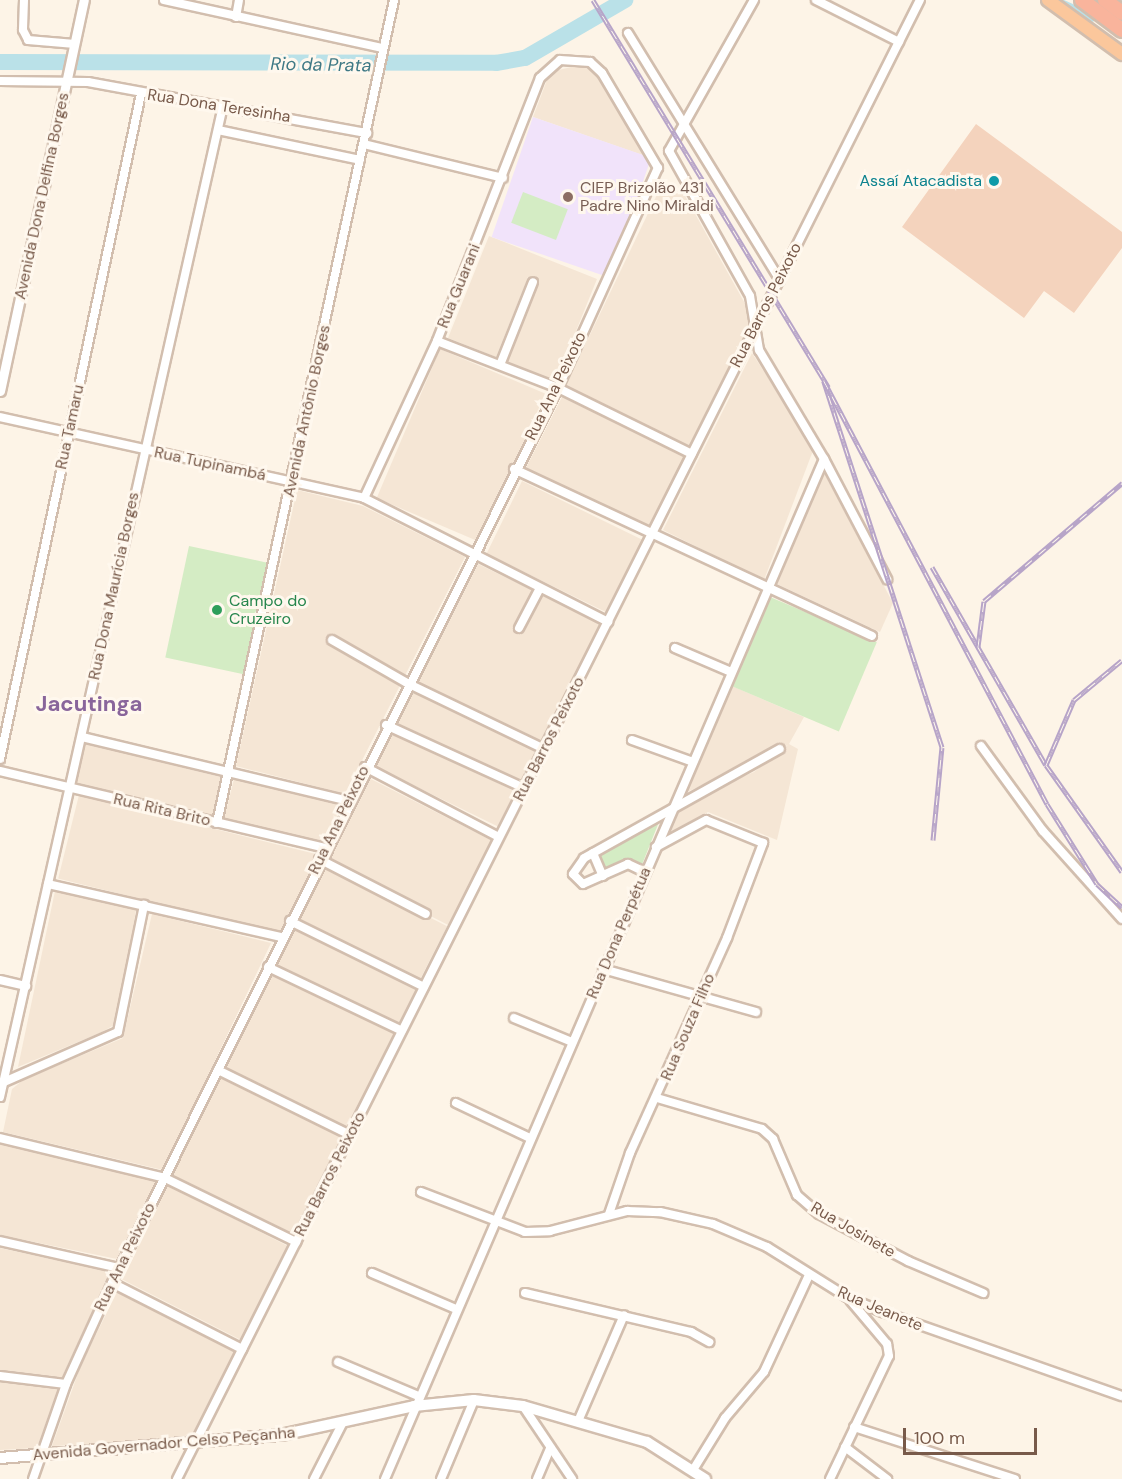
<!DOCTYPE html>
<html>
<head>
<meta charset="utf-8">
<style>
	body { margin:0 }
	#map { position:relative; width:1122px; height:1479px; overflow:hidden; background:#fdf4e7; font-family:"DM Sans",sans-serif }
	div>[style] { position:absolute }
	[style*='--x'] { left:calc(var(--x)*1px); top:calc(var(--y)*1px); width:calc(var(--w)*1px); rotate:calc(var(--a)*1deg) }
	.residential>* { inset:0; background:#f5e6d5; transform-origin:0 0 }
	.education>* { inset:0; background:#f1e3fa; transform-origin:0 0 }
	.green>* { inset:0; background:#d4ecc4; transform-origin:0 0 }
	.river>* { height:16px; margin:-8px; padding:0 8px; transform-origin:8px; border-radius:8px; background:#bae1e8 }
	.building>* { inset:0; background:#f4d3bd }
	.roads { filter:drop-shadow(2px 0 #d2beae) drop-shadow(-2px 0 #d2beae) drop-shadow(0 2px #d2beae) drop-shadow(0 -2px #d2beae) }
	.minor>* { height:8px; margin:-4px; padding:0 4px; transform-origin:4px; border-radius:4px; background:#fff }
	.tertiary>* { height:9px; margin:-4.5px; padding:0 4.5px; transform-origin:4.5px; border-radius:4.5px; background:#fff }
	.secondary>* { height:10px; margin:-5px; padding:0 5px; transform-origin:5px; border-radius:5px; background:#fff }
	.trunk>* { height:12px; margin:-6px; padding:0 6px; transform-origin:6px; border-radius:6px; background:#fbc79c }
	.motorway>* { height:14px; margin:-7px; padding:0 7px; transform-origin:7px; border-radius:7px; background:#f9b49c }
	.rail>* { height:5px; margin-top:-2.5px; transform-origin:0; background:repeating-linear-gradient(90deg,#fff8ee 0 9px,#b7a4c8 0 18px); box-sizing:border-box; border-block:2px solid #b7a4c8 }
	.dots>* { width:16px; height:16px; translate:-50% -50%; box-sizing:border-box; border:3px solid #fff8ee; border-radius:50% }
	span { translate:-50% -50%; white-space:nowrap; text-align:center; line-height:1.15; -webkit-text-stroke:6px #fff8ee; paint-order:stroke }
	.street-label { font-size:16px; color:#785a4a }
	.culture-label { font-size:16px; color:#0d838f }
	.right { translate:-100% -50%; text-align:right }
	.education-label { font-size:16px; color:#785e54 }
	.left { translate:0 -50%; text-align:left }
	.leisure-label { font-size:16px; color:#27864d }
	.water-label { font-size:18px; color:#3f7985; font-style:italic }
	.district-label { font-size:22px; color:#89659b; font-weight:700 }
	.scale { position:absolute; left:903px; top:1428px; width:134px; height:27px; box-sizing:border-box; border:3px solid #785a4a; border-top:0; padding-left:8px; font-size:18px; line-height:21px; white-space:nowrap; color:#785a4a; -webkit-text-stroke:4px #fff8ee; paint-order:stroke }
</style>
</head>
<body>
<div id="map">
	<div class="residential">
		<div style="clip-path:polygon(584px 64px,597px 69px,651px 158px,533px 117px,550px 72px)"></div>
		<div style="clip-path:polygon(663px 182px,683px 192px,753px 318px,690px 449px,565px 387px)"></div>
		<div style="clip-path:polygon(489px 236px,597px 279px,555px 383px,504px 363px,537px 280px,528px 277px,496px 357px,448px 338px)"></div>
		<div style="left:440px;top:349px;width:114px;height:162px;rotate:23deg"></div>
		<div style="clip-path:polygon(752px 353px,814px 448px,764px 580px,663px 530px)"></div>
		<div style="left:563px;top:395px;width:136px;height:83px;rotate:27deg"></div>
		<div style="clip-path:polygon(824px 473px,893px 603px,880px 632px,777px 584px)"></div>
		<div style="left:522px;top:481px;width:135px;height:81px;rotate:26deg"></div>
		<div style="clip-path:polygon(297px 490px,363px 506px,465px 557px,345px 794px,236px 766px)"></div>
		<div style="clip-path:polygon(478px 564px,534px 591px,515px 629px,520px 632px,540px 594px,603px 625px,542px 745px,418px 683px)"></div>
		<div style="clip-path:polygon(732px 686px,804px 717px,789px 744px,798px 749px,777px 840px,708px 812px,669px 834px,681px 803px,754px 772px,788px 745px,685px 793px)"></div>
		<div style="left:413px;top:688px;width:138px;height:39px;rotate:26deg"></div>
		<div style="left:391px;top:731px;width:138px;height:39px;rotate:26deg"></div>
		<div style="left:84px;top:743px;width:142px;height:41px;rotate:14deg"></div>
		<div style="left:369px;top:778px;width:140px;height:95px;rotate:27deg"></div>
		<div style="left:234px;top:779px;width:109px;height:41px;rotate:14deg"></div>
		<div style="left:79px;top:795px;width:244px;height:86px;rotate:14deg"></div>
		<div style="left:325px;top:864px;width:137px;height:64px;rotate:27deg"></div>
		<div style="clip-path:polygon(55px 891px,136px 910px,119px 1012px,114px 1025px,102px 1032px,18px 1067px)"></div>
		<div style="clip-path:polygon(152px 914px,271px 943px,163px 1170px,3px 1132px,12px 1089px,23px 1080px,123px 1038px)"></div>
		<div style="left:295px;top:928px;width:138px;height:42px;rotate:26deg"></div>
		<div style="left:271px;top:972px;width:138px;height:107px;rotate:26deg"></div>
		<div style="left:220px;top:1076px;width:138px;height:110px;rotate:26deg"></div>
		<div style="clip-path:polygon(0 1144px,159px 1179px,117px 1259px,0 1235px)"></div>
		<div style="left:168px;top:1185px;width:136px;height:105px;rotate:27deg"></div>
		<div style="clip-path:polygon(0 1248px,111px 1272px,61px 1379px,0 1371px)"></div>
		<div style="clip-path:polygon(118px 1290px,237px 1351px,192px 1440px,52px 1446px,81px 1365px)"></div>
		<div style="clip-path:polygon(0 1378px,59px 1386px,37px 1448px,0 1450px)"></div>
	</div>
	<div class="education">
		<div style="left:533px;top:117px;width:125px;height:127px;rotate:19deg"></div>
	</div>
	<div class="green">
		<div style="left:523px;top:192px;width:48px;height:33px;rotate:21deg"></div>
		<div style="left:189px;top:546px;width:80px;height:114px;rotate:12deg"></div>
		<div style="left:770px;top:597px;width:116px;height:97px;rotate:23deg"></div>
		<div style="clip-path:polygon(659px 822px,641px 867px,626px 862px,603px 871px,598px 857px)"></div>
	</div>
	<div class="river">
		<div style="--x:1060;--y:7;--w:24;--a:24"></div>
		<div style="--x:1082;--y:17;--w:42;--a:-19.3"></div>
		<div style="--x:0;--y:62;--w:496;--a:0.1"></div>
		<div style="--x:496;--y:63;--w:29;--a:-10"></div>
		<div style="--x:525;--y:58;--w:116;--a:-30.1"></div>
	</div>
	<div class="building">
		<div style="clip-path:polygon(976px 124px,1122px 232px,1122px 248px,1074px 313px,1044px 291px,1024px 318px,902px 227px)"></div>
	</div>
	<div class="roads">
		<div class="minor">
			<div style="--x:24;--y:0;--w:30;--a:92"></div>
			<div style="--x:23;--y:30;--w:11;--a:63"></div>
			<div style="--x:28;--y:40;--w:47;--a:4.9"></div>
			<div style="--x:164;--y:0;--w:224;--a:12.4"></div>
			<div style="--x:754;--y:0;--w:173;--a:119.4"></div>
			<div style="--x:669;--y:151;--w:166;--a:60.8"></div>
			<div style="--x:750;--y:296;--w:55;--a:80.5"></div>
			<div style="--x:759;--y:350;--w:127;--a:59.2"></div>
			<div style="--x:824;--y:459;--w:136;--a:62.3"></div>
			<div style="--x:816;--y:0;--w:93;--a:26.8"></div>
			<div style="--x:236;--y:17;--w:17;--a:-80"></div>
			<div style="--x:628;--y:33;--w:290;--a:58.4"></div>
			<div style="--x:0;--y:81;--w:88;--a:0.7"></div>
			<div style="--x:88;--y:82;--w:284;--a:10.4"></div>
			<div style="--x:218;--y:130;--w:145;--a:11.9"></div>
			<div style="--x:364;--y:144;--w:143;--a:13.7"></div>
			<div style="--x:437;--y:341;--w:130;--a:21.2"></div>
			<div style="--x:558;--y:388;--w:149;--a:26.2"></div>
			<div style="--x:500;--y:365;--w:89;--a:-68.3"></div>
			<div style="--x:0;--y:417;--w:373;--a:12.5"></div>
			<div style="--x:364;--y:498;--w:274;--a:26.9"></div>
			<div style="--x:514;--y:469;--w:395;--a:25"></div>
			<div style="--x:519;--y:628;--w:45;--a:-62.3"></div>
			<div style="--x:332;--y:640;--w:86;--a:29.8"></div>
			<div style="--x:407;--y:683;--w:152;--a:25.7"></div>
			<div style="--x:675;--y:648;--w:61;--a:23.2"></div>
			<div style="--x:386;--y:725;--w:152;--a:24.5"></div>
			<div style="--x:82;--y:737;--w:274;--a:13.5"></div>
			<div style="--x:632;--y:740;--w:65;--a:19.8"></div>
			<div style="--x:981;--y:746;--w:105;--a:53.9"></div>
			<div style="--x:1043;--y:831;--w:118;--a:48.1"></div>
			<div style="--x:0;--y:759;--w:680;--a:-78.03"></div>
			<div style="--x:365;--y:767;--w:151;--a:27.6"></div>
			<div style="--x:0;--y:771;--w:334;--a:13.3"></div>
			<div style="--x:217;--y:823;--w:842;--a:-77.86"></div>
			<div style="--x:593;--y:853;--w:25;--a:67"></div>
			<div style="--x:319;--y:859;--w:120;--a:27.2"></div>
			<div style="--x:645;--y:872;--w:19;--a:-155"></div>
			<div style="--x:628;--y:864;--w:49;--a:156"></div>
			<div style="--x:583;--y:884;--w:14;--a:-135"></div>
			<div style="--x:573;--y:874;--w:19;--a:-55"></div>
			<div style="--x:584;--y:858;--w:224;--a:-29.1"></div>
			<div style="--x:48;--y:884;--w:240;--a:12.8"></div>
			<div style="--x:290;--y:921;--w:149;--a:26.2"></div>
			<div style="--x:268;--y:967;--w:148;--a:25.5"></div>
			<div style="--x:603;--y:969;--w:159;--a:15.7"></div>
			<div style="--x:0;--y:980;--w:27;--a:13"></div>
			<div style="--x:514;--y:1018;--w:63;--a:22.5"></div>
			<div style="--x:218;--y:1070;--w:147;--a:26.2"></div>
			<div style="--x:4;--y:1082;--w:124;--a:-23.7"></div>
			<div style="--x:118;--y:1032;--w:130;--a:-78.4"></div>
			<div style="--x:0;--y:1097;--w:1012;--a:-77.32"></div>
			<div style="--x:657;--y:1098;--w:109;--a:16.4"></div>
			<div style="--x:762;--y:1129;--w:15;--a:42"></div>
			<div style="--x:773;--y:1139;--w:61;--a:66.8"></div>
			<div style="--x:797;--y:1195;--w:29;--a:41"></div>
			<div style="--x:819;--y:1214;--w:101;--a:27.8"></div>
			<div style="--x:908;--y:1261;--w:82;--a:23.1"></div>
			<div style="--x:456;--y:1103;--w:82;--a:25.3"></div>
			<div style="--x:0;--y:1138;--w:170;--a:13.6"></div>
			<div style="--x:165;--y:1178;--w:146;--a:26"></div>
			<div style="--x:421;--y:1192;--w:111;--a:21"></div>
			<div style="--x:525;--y:1232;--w:25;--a:-2"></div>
			<div style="--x:550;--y:1231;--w:80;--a:-14.6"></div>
			<div style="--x:627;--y:1211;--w:33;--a:2"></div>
			<div style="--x:660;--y:1212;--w:54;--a:12.8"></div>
			<div style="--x:713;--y:1224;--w:59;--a:23.1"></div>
			<div style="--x:767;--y:1247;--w:94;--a:32"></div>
			<div style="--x:847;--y:1297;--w:39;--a:23"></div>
			<div style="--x:883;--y:1312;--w:253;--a:19.4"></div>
			<div style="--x:609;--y:1214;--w:65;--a:-71"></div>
			<div style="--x:630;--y:1153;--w:236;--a:-65.7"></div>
			<div style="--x:727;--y:938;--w:102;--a:-69.2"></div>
			<div style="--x:763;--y:843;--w:61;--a:-158"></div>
			<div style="--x:706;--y:820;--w:57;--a:151.6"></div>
			<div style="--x:0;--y:1241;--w:122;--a:12.8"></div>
			<div style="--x:372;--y:1273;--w:91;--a:23.2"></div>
			<div style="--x:112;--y:1283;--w:146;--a:26.9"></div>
			<div style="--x:525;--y:1293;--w:171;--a:13.2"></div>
			<div style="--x:691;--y:1332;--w:21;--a:29"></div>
			<div style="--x:338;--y:1362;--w:87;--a:23"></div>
			<div style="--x:0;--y:1376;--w:66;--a:6.9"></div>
			<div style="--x:523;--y:1406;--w:88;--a:56.1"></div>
			<div style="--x:579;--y:1419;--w:113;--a:-66.6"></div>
			<div style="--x:854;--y:1427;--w:169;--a:17.9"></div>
			<div style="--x:845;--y:1447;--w:53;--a:37.3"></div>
			<div style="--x:693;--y:1470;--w:61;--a:-58.4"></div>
			<div style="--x:725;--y:1418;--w:60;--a:-49.7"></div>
			<div style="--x:764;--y:1372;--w:107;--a:-65.1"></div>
			<div style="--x:33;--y:1479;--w:101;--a:-70.8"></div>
			<div style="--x:66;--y:1384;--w:111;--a:-65.5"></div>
			<div style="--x:112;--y:1283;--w:1000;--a:-63.51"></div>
			<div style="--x:558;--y:388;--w:242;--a:-65.6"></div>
			<div style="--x:658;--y:168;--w:110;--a:-120.5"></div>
			<div style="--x:602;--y:73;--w:16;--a:-137"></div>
			<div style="--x:590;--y:62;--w:30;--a:-176"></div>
			<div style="--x:560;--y:60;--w:27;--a:138"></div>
			<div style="--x:540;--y:78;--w:282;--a:111.4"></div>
			<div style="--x:437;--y:341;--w:173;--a:114.9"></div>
			<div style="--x:177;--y:1479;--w:1655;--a:-63.33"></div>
			<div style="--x:314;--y:1479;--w:62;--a:-63"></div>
			<div style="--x:385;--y:1479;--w:1110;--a:-66.71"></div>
			<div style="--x:441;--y:1479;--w:86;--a:-67.3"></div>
			<div style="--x:537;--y:1479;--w:34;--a:-67"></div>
			<div style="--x:830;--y:1479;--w:136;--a:-64.4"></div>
			<div style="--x:889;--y:1356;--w:12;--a:-99"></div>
			<div style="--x:887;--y:1344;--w:57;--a:-130.1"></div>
		</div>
		<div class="tertiary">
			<div style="--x:0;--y:391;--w:400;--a:-77.9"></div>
		</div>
		<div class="secondary">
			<div style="--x:0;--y:1458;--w:282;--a:-4.7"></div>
			<div style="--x:281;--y:1435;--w:136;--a:-12.3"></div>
			<div style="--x:414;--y:1406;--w:60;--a:-5.7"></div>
			<div style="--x:474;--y:1400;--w:49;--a:7"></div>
			<div style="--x:523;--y:1406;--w:129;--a:16.2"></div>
			<div style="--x:647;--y:1442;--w:69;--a:32.5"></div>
		</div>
		<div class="trunk">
			<div style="--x:1048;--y:0;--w:92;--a:36.1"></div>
		</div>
		<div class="motorway">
			<div style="--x:1082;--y:0;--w:50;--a:36.9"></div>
			<div style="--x:1105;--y:0;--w:21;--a:37"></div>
		</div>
	</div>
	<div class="rail">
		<div style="--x:593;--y:0;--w:453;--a:58.7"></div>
		<div style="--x:932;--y:567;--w:228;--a:60.1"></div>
		<div style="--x:1046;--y:765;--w:131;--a:54.6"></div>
		<div style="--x:978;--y:647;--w:46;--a:-82.6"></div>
		<div style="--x:984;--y:601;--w:182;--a:-40.5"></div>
		<div style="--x:1046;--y:765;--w:71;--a:-66.7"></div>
		<div style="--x:1074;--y:700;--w:62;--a:-39.8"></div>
		<div style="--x:933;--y:840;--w:93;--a:-84.5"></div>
		<div style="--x:942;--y:747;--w:385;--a:-107.9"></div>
		<div style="--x:824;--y:381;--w:478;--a:62.2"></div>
		<div style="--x:1047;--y:804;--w:94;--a:58"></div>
		<div style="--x:1097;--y:884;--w:34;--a:43"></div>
	</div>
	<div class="dots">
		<div style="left:994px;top:181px;background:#0f9aa8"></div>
		<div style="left:568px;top:197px;background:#8d6e63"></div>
		<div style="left:217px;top:610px;background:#2e9e5b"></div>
	</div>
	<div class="street-label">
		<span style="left:219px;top:106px;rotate:9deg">Rua Dona Teresinha</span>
		<span style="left:42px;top:196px;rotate:-78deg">Avenida Dona Delfina Borges</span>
		<span style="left:459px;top:286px;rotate:-68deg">Rua Guarani</span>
		<span style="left:766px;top:305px;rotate:-63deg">Rua Barros Peixoto</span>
		<span style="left:556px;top:386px;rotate:-64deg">Rua Ana Peixoto</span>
		<span style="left:307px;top:411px;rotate:-78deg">Avenida Antônio Borges</span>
		<span style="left:70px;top:427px;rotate:-78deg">Rua Tamaru</span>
		<span style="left:210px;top:464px;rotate:12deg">Rua Tupinambá</span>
		<span style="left:114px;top:586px;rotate:-78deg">Rua Dona Maurícia Borges</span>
		<span style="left:549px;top:739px;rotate:-63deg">Rua Barros Peixoto</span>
		<span style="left:162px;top:810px;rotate:13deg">Rua Rita Brito</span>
		<span style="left:339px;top:820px;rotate:-64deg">Rua Ana Peixoto</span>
		<span style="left:619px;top:933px;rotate:-67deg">Rua Dona Perpétua</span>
		<span style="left:688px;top:1027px;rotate:-67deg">Rua Souza Filho</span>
		<span style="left:330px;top:1174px;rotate:-63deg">Rua Barros Peixoto</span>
		<span style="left:853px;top:1230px;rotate:30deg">Rua Josinete</span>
		<span style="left:125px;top:1257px;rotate:-64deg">Rua Ana Peixoto</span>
		<span style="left:880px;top:1309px;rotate:23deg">Rua Jeanete</span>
		<span style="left:164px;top:1444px;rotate:-5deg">Avenida Governador Celso Peçanha</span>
	</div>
	<div class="culture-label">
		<span class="right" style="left:982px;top:181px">Assaí Atacadista</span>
	</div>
	<div class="education-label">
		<span class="left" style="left:580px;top:197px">CIEP Brizolão 431<br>Padre Nino Miraldi</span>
	</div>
	<div class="leisure-label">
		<span class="left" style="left:229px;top:610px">Campo do<br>Cruzeiro</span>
	</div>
	<div class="water-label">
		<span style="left:321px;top:65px;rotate:1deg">Rio da Prata</span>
	</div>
	<div class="district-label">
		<span style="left:89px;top:704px">Jacutinga</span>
	</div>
	<div class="scale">100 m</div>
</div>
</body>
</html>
